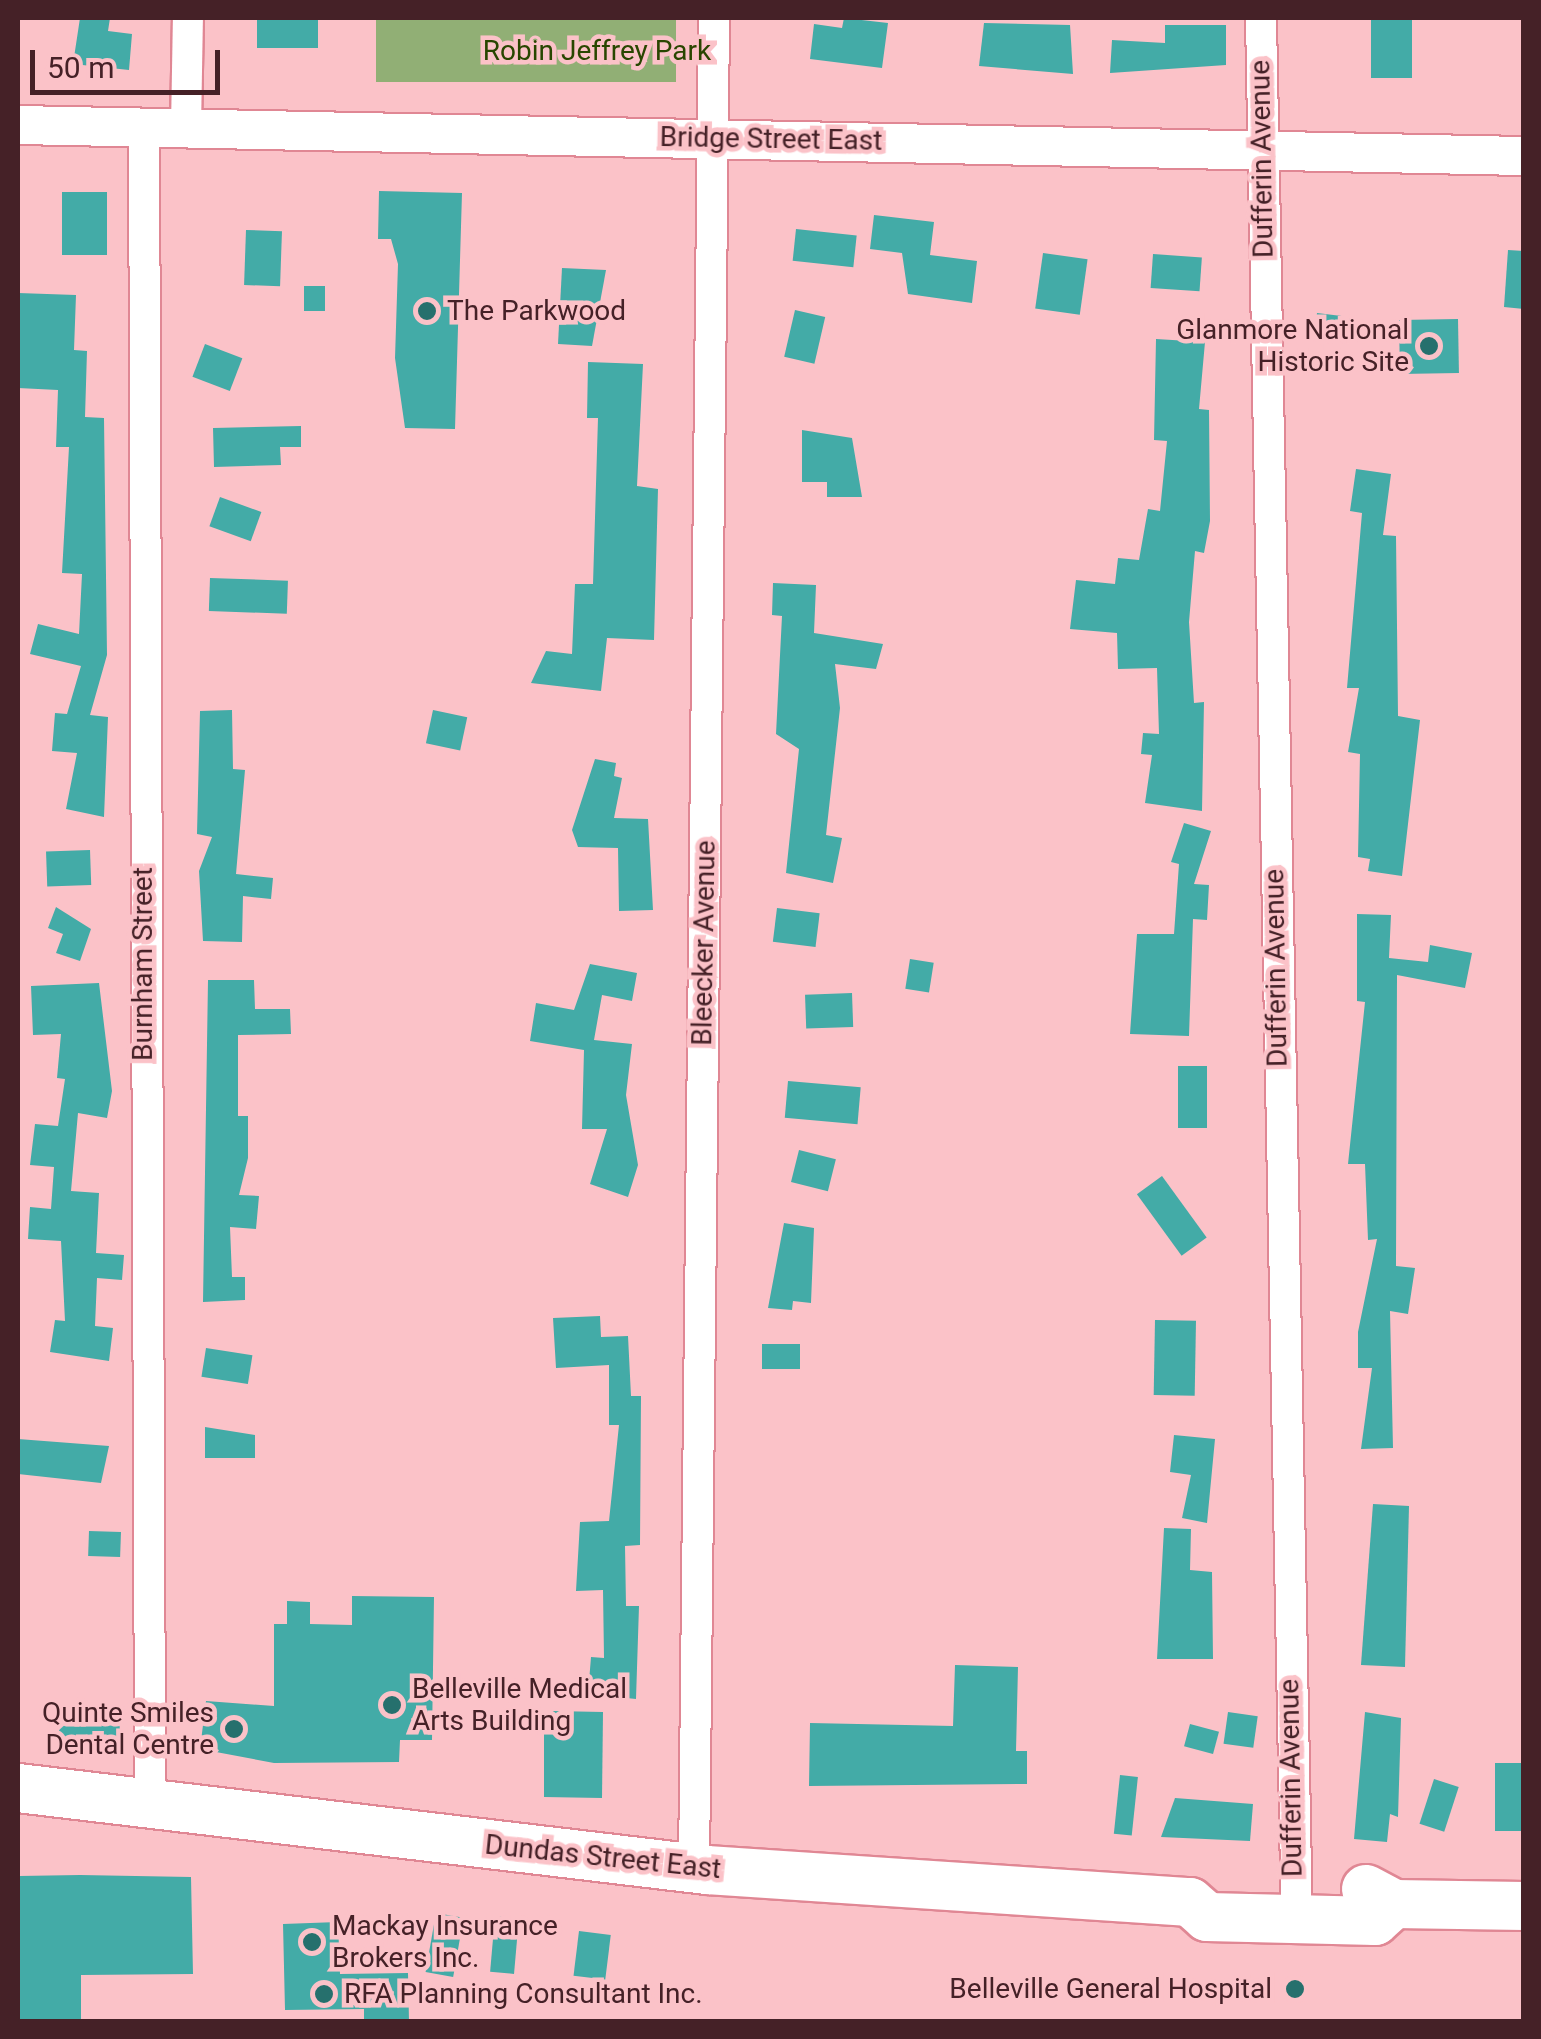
<!DOCTYPE html>
<html>
<head>
<meta charset="utf-8">
<style>
	body { margin:0 }
	#map { position:relative; width:1541px; height:2039px; overflow:hidden; background:#fbc2c8; font-family:Roboto,sans-serif }
	div>[style] { position:absolute }
	[style*='--x'] { left:calc(var(--x)*1px); top:calc(var(--y)*1px); width:calc(var(--w)*1px); rotate:calc(var(--a)*1deg) }
	.green>* { inset:0; background:#91af75; transform-origin:0 0 }
	.building>* { inset:0; background:#43aba7; transform-origin:0 0 }
	.roads { filter:drop-shadow(2px 0 #e08794) drop-shadow(-2px 0 #e08794) drop-shadow(0 2px #e08794) drop-shadow(0 -2px #e08794) }
	.minor>* { height:30px; margin:-15px; padding:0 15px; transform-origin:15px; border-radius:15px; background:#fff }
	.tertiary>* { height:38px; margin:-19px; padding:0 19px; transform-origin:19px; border-radius:19px; background:#fff }
	.primary>* { height:48px; margin:-24px; padding:0 24px; transform-origin:24px; border-radius:24px; background:#fff }
	.dots>* { width:28px; height:28px; translate:-50% -50%; box-sizing:border-box; border:5px solid #fbc2c8; border-radius:50% }
	span { translate:-50% -50%; white-space:nowrap; text-align:center; line-height:1.15; -webkit-text-stroke:9px #fbc2c8; paint-order:stroke }
	.park-label { font-size:28px; color:#294600 }
	.street-label { font-size:28px; color:#452127 }
	.poi-label { font-size:28px; color:#452127 }
	.left { translate:0 -50%; text-align:left }
	.right { translate:-100% -50%; text-align:right }
	.frame { position:absolute; inset:0; border:20px solid #452127; pointer-events:none }
	.scale { position:absolute; left:30px; top:50px; width:190px; height:45px; box-sizing:border-box; border:5px solid #452127; border-top:0; padding-left:12px; font-size:30px; line-height:35px; white-space:nowrap; color:#452127; -webkit-text-stroke:8px #fbc2c8; paint-order:stroke }
</style>
</head>
<body>
<div id="map">
	<div class="green">
		<div style="left:376px;top:18px;width:300px;height:64px"></div>
	</div>
	<div class="building">
		<div style="clip-path:polygon(80px 18px,110px 18px,108px 31px,132px 34px,129px 70px,73px 64px)"></div>
		<div style="left:257px;top:18px;width:61px;height:30px"></div>
		<div style="clip-path:polygon(844px 18px,888px 23px,882px 68px,810px 59px,814px 24px,842px 28px)"></div>
		<div style="left:1371px;top:18px;width:41px;height:60px"></div>
		<div style="clip-path:polygon(984px 23px,1070px 25px,1073px 74px,979px 66px)"></div>
		<div style="clip-path:polygon(1165px 25px,1226px 25px,1226px 65px,1110px 73px,1112px 40px,1165px 43px)"></div>
		<div style="clip-path:polygon(379px 191px,462px 193px,455px 429px,405px 428px,395px 358px,398px 264px,391px 239px,378px 239px)"></div>
		<div style="left:62px;top:192px;width:45px;height:63px"></div>
		<div style="clip-path:polygon(874px 215px,934px 222px,930px 255px,977px 261px,972px 303px,908px 294px,902px 253px,870px 249px)"></div>
		<div style="left:796px;top:229px;width:61px;height:32px;rotate:6deg"></div>
		<div style="left:246px;top:230px;width:36px;height:55px;rotate:2deg"></div>
		<div style="clip-path:polygon(1508px 250px,1524px 251px,1524px 309px,1504px 307px)"></div>
		<div style="left:1043px;top:253px;width:45px;height:56px;rotate:8deg"></div>
		<div style="left:1153px;top:254px;width:49px;height:34px;rotate:4deg"></div>
		<div style="clip-path:polygon(562px 268px,606px 270px,592px 346px,558px 344px)"></div>
		<div style="left:304px;top:286px;width:21px;height:25px"></div>
		<div style="clip-path:polygon(18px 293px,76px 295px,74px 350px,87px 351px,85px 417px,104px 418px,107px 655px,90px 715px,108px 717px,104px 817px,66px 809px,77px 753px,52px 751px,55px 713px,67px 714px,81px 666px,30px 654px,38px 624px,79px 634px,82px 574px,62px 573px,69px 447px,56px 447px,58px 390px,18px 388px)"></div>
		<div style="left:795px;top:310px;width:31px;height:48px;rotate:13deg"></div>
		<div style="left:1317px;top:313px;width:33px;height:24px;rotate:7deg"></div>
		<div style="left:1458px;top:319px;width:54px;height:59px;rotate:89deg"></div>
		<div style="clip-path:polygon(1156px 339px,1205px 342px,1199px 409px,1209px 410px,1210px 521px,1204px 553px,1195px 551px,1189px 622px,1194px 703px,1204px 702px,1202px 811px,1145px 803px,1152px 755px,1141px 754px,1143px 733px,1159px 734px,1157px 668px,1118px 669px,1117px 633px,1070px 629px,1076px 580px,1115px 584px,1118px 558px,1139px 560px,1148px 509px,1160px 511px,1167px 441px,1154px 440px)"></div>
		<div style="left:205px;top:344px;width:40px;height:35px;rotate:21deg"></div>
		<div style="clip-path:polygon(588px 362px,643px 364px,637px 486px,658px 489px,654px 640px,607px 638px,601px 691px,531px 683px,546px 651px,572px 654px,575px 584px,593px 584px,598px 418px,587px 418px)"></div>
		<div style="clip-path:polygon(301px 426px,301px 447px,280px 447px,281px 465px,214px 467px,213px 428px)"></div>
		<div style="clip-path:polygon(802px 430px,852px 438px,862px 497px,827px 497px,827px 482px,802px 482px)"></div>
		<div style="clip-path:polygon(1356px 469px,1391px 474px,1383px 535px,1396px 536px,1398px 716px,1420px 720px,1402px 876px,1368px 871px,1370px 859px,1358px 857px,1360px 754px,1348px 752px,1359px 688px,1347px 688px,1362px 513px,1350px 511px)"></div>
		<div style="left:220px;top:497px;width:44px;height:31px;rotate:20deg"></div>
		<div style="left:210px;top:578px;width:78px;height:33px;rotate:2deg"></div>
		<div style="clip-path:polygon(773px 583px,816px 585px,814px 633px,883px 644px,876px 669px,835px 664px,840px 708px,826px 835px,842px 838px,833px 883px,786px 873px,799px 749px,776px 734px,782px 616px,772px 615px)"></div>
		<div style="clip-path:polygon(232px 710px,233px 769px,245px 770px,236px 874px,273px 878px,271px 899px,243px 896px,242px 942px,203px 941px,199px 871px,212px 837px,197px 834px,200px 711px)"></div>
		<div style="left:433px;top:710px;width:35px;height:34px;rotate:12deg"></div>
		<div style="clip-path:polygon(595px 759px,616px 763px,614px 776px,622px 778px,614px 818px,648px 819px,653px 910px,619px 911px,618px 848px,578px 847px,572px 830px)"></div>
		<div style="clip-path:polygon(1184px 823px,1211px 831px,1194px 884px,1209px 885px,1207px 920px,1193px 919px,1189px 1036px,1130px 1034px,1137px 934px,1174px 934px,1179px 864px,1171px 862px)"></div>
		<div style="left:90px;top:850px;width:35px;height:44px;rotate:88deg"></div>
		<div style="clip-path:polygon(56px 907px,91px 929px,80px 961px,56px 953px,63px 934px,48px 928px)"></div>
		<div style="left:777px;top:908px;width:43px;height:34px;rotate:7deg"></div>
		<div style="clip-path:polygon(1357px 914px,1391px 915px,1389px 958px,1428px 962px,1430px 945px,1472px 953px,1465px 988px,1397px 975px,1396px 1266px,1415px 1268px,1408px 1314px,1390px 1311px,1393px 1448px,1361px 1449px,1372px 1368px,1358px 1368px,1358px 1332px,1377px 1239px,1368px 1240px,1365px 1164px,1348px 1164px,1365px 1002px,1357px 1001px)"></div>
		<div style="left:910px;top:959px;width:24px;height:30px;rotate:9deg"></div>
		<div style="clip-path:polygon(590px 964px,637px 973px,632px 1001px,602px 995px,594px 1040px,632px 1044px,626px 1095px,638px 1165px,628px 1197px,590px 1184px,607px 1129px,582px 1129px,584px 1050px,530px 1041px,536px 1003px,574px 1010px)"></div>
		<div style="clip-path:polygon(208px 980px,254px 980px,255px 1009px,290px 1009px,291px 1034px,238px 1035px,238px 1116px,248px 1116px,248px 1158px,239px 1195px,259px 1196px,256px 1229px,230px 1227px,232px 1277px,245px 1277px,245px 1300px,203px 1302px)"></div>
		<div style="clip-path:polygon(99px 983px,112px 1091px,107px 1118px,78px 1113px,71px 1191px,99px 1193px,96px 1253px,124px 1255px,122px 1280px,97px 1278px,95px 1326px,113px 1328px,109px 1361px,50px 1352px,55px 1320px,65px 1321px,61px 1241px,28px 1239px,30px 1207px,51px 1209px,54px 1167px,30px 1165px,35px 1124px,58px 1126px,65px 1079px,57px 1078px,61px 1034px,33px 1035px,31px 986px)"></div>
		<div style="left:852px;top:993px;width:34px;height:47px;rotate:88deg"></div>
		<div style="left:1178px;top:1066px;width:29px;height:62px"></div>
		<div style="left:788px;top:1081px;width:73px;height:37px;rotate:5deg"></div>
		<div style="left:799px;top:1150px;width:38px;height:33px;rotate:14deg"></div>
		<div style="left:1162px;top:1176px;width:76px;height:31px;rotate:54deg"></div>
		<div style="clip-path:polygon(784px 1223px,814px 1228px,811px 1303px,793px 1301px,792px 1310px,768px 1308px)"></div>
		<div style="clip-path:polygon(600px 1316px,601px 1337px,628px 1336px,631px 1396px,641px 1396px,640px 1545px,625px 1546px,626px 1606px,639px 1606px,636px 1699px,588px 1694px,591px 1657px,604px 1658px,603px 1590px,576px 1591px,580px 1522px,609px 1521px,619px 1425px,609px 1425px,609px 1365px,556px 1368px,553px 1318px)"></div>
		<div style="left:1155px;top:1320px;width:41px;height:75px;rotate:1deg"></div>
		<div style="left:800px;top:1344px;width:25px;height:38px;rotate:90deg"></div>
		<div style="left:206px;top:1348px;width:47px;height:29px;rotate:9deg"></div>
		<div style="clip-path:polygon(205px 1427px,255px 1435px,255px 1458px,205px 1458px)"></div>
		<div style="clip-path:polygon(1174px 1435px,1215px 1439px,1207px 1523px,1182px 1518px,1191px 1475px,1170px 1472px)"></div>
		<div style="clip-path:polygon(18px 1439px,109px 1446px,101px 1483px,18px 1474px)"></div>
		<div style="clip-path:polygon(1373px 1504px,1409px 1506px,1405px 1667px,1361px 1665px)"></div>
		<div style="clip-path:polygon(1164px 1528px,1191px 1529px,1190px 1570px,1212px 1572px,1213px 1659px,1157px 1659px)"></div>
		<div style="left:89px;top:1531px;width:32px;height:25px;rotate:2deg"></div>
		<div style="clip-path:polygon(352px 1596px,434px 1597px,432px 1740px,400px 1740px,399px 1762px,274px 1763px,200px 1749px,206px 1701px,274px 1706px,274px 1624px,287px 1624px,287px 1601px,310px 1602px,310px 1624px,352px 1625px)"></div>
		<div style="clip-path:polygon(955px 1665px,1018px 1667px,1016px 1751px,1027px 1751px,1027px 1784px,809px 1786px,810px 1723px,953px 1726px)"></div>
		<div style="clip-path:polygon(553px 1711px,603px 1712px,602px 1798px,544px 1797px,544px 1722px)"></div>
		<div style="left:1228px;top:1712px;width:30px;height:32px;rotate:8deg"></div>
		<div style="clip-path:polygon(1365px 1712px,1401px 1718px,1398px 1817px,1390px 1814px,1387px 1842px,1354px 1839px)"></div>
		<div style="clip-path:polygon(119px 1721px,122px 1750px,57px 1745px,60px 1723px)"></div>
		<div style="left:1190px;top:1724px;width:30px;height:23px;rotate:15deg"></div>
		<div style="left:1524px;top:1763px;width:68px;height:29px;rotate:90deg"></div>
		<div style="left:1120px;top:1775px;width:18px;height:59px;rotate:6deg"></div>
		<div style="left:1434px;top:1779px;width:26px;height:47px;rotate:18deg"></div>
		<div style="clip-path:polygon(1175px 1798px,1253px 1804px,1250px 1841px,1161px 1837px)"></div>
		<div style="clip-path:polygon(80px 1875px,191px 1877px,193px 1974px,81px 1975px,81px 2021px,20px 2021px,19px 1876px)"></div>
		<div style="left:436px;top:1913px;width:28px;height:60px;rotate:10deg"></div>
		<div style="left:495px;top:1916px;width:24px;height:56px;rotate:5deg"></div>
		<div style="clip-path:polygon(338px 1922px,340px 1974px,408px 1973px,409px 2022px,364px 2022px,364px 2009px,285px 2010px,283px 1924px)"></div>
		<div style="left:579px;top:1931px;width:32px;height:45px;rotate:7deg"></div>
	</div>
	<div class="roads">
		<div class="minor">
			<div style="--x:1261;--y:18;--w:1901;--a:88.92"></div>
			<div style="--x:144;--y:127;--w:1675;--a:89.79"></div>
			<div style="--x:186;--y:128;--w:110;--a:-89"></div>
			<div style="--x:694;--y:1868;--w:1850;--a:-89.38"></div>
		</div>
		<div class="tertiary">
			<div style="--x:18;--y:125;--w:1506;--a:1.18"></div>
		</div>
		<div class="primary">
			<div style="--x:18;--y:1788;--w:694;--a:6.79"></div>
			<div style="--x:707;--y:1870;--w:484;--a:3.8"></div>
			<div style="--x:1190;--y:1902;--w:23;--a:41"></div>
			<div style="--x:1207;--y:1917;--w:168;--a:1.4"></div>
			<div style="--x:1375;--y:1921;--w:25;--a:-42"></div>
			<div style="--x:1366;--y:1889;--w:32;--a:28"></div>
			<div style="--x:1394;--y:1904;--w:130;--a:0.9"></div>
		</div>
	</div>
	<div class="dots">
		<div style="left:427px;top:311px;background:#26706d"></div>
		<div style="left:1429px;top:346px;background:#26706d"></div>
		<div style="left:392px;top:1705px;background:#26706d"></div>
		<div style="left:234px;top:1729px;background:#26706d"></div>
		<div style="left:312px;top:1942px;background:#26706d"></div>
		<div style="left:1295px;top:1989px;background:#26706d"></div>
		<div style="left:324px;top:1994px;background:#26706d"></div>
	</div>
	<div class="park-label">
		<span style="left:597px;top:51px">Robin Jeffrey Park</span>
	</div>
	<div class="street-label">
		<span style="left:771px;top:139px;rotate:1deg">Bridge Street East</span>
		<span style="left:1262px;top:159px;rotate:-91deg">Dufferin Avenue</span>
		<span style="left:704px;top:943px;rotate:-89deg">Bleecker Avenue</span>
		<span style="left:143px;top:964px;rotate:-90deg">Burnham Street</span>
		<span style="left:1276px;top:968px;rotate:-91deg">Dufferin Avenue</span>
		<span style="left:1291px;top:1778px;rotate:-91deg">Dufferin Avenue</span>
		<span style="left:603px;top:1857px;rotate:6deg">Dundas Street East</span>
	</div>
	<div class="poi-label">
		<span class="left" style="left:447px;top:311px">The Parkwood</span>
		<span class="right" style="left:1409px;top:346px">Glanmore National<br>Historic Site</span>
		<span class="left" style="left:412px;top:1705px">Belleville Medical<br>Arts Building</span>
		<span class="right" style="left:214px;top:1729px">Quinte Smiles<br>Dental Centre</span>
		<span class="left" style="left:332px;top:1942px">Mackay Insurance<br>Brokers Inc.</span>
		<span class="right" style="left:1272px;top:1989px">Belleville General Hospital</span>
		<span class="left" style="left:344px;top:1994px">RFA Planning Consultant Inc.</span>
	</div>
	<div class="frame"></div>
	<div class="scale">50 m</div>
</div>
</body>
</html>
